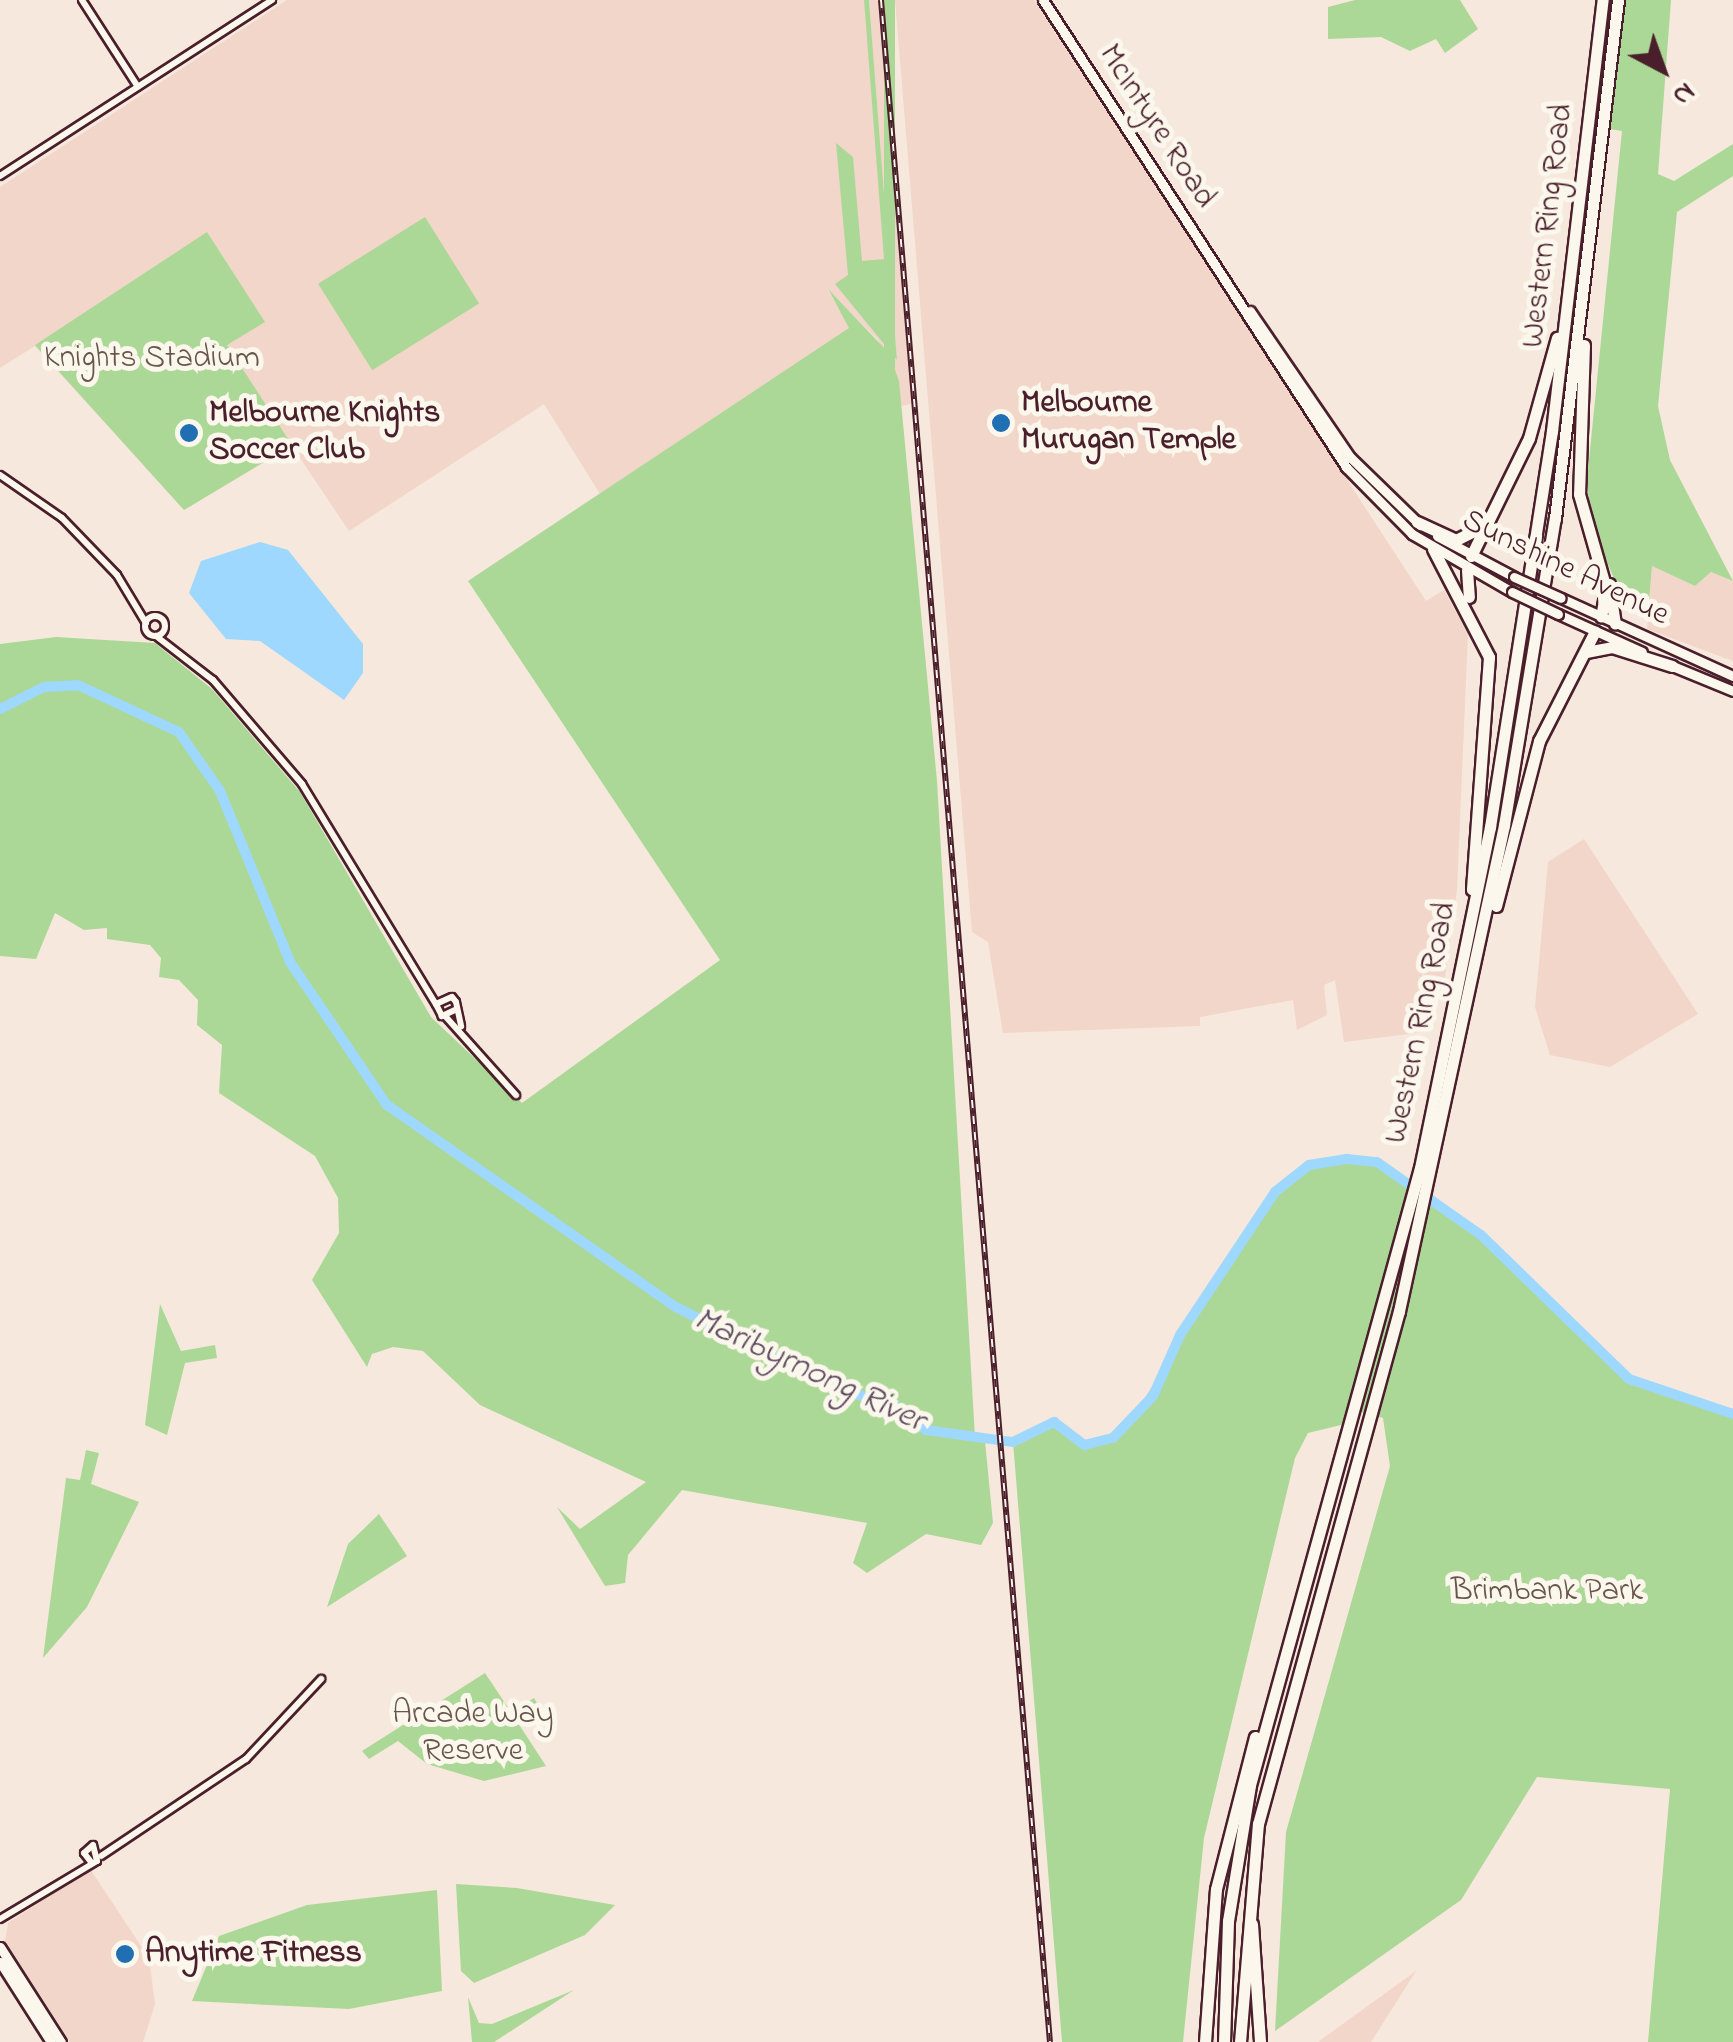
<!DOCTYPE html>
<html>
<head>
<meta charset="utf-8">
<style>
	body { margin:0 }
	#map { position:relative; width:1733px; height:2042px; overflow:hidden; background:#f6e8dc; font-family:"Indie Flower",sans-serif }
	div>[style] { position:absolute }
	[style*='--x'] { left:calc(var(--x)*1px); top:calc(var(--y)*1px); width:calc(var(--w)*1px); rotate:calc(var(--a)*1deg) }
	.built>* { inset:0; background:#f1d6c9 }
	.green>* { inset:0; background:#acd897; transform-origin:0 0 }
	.water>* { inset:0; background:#9ed8ff }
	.river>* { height:10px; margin:-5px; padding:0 5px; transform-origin:5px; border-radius:5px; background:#9ed8ff }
	.roads { filter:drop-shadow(2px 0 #4a1f2b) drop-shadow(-2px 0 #4a1f2b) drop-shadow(0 2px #4a1f2b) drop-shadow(0 -2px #4a1f2b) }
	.minor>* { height:6px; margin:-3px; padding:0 3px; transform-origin:3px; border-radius:3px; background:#fbf7ec }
	.minor>.ring { margin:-3px; padding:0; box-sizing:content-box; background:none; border:6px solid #fbf7ec; border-radius:50% }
	.major>* { height:9px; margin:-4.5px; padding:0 4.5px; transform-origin:4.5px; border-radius:4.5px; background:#fbf7ec }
	.highway>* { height:11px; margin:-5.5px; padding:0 5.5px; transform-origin:5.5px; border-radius:5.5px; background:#fbf7ec }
	.rail>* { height:6px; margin-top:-3px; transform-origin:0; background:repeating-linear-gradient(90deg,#fbf7ec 0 8px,#4a1f2b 0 16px); box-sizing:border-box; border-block:2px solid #4a1f2b }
	.bridges { filter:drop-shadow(2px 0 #4a1f2b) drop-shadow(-2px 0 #4a1f2b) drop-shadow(0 2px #4a1f2b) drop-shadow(0 -2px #4a1f2b) }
	.major-bridge>* { height:9px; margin:-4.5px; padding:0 4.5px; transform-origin:4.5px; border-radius:4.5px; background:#fbf7ec }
	.dots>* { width:28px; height:28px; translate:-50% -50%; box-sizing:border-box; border:5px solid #fbf7ec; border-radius:50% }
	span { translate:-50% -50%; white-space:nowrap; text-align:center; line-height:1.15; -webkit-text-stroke:10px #fbf7ec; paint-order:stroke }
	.street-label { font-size:32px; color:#4a1f2b }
	.park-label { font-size:32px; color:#67564b }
	.poi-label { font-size:32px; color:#4a1f2b; font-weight:700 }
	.left { translate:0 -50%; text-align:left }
	.water-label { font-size:35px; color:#5f4d60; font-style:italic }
	.north { position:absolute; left:1613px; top:20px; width:100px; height:100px; -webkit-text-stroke:8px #fbf7ec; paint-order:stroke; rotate:139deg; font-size:28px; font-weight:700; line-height:40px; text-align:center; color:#4a1f2b }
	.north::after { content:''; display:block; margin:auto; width:35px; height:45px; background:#4a1f2b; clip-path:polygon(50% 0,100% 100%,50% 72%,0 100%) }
</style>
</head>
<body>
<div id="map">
	<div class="built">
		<div style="clip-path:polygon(287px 0,867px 0,887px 262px,836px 284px,897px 360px,869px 0,884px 0,916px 403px,901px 406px,878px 340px,827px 289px,850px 328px,600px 494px,544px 404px,349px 531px,292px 446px,184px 510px,35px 346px,0 368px,0 187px)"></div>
		<div style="clip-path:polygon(895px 0,1034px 0,1426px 601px,1444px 590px,1468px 634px,1457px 889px,1445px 977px,1416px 1033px,1344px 1042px,1335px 980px,1324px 985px,1327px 1015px,1297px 1030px,1293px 1000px,1200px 1017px,1200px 1026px,1003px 1033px,988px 942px,972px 932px)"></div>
		<div style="clip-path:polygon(1652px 566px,1695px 586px,1711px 572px,1733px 581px,1733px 661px,1647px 629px)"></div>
		<div style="clip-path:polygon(1584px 839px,1698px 1014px,1610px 1067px,1550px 1055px,1535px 1007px,1548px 862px)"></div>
		<div style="clip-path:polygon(90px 1869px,149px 1958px,155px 2004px,143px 2042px,70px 2042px,5px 1941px,8px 1923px)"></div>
		<div style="clip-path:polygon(1416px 1971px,1371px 2042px,1318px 2042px)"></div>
	</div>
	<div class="green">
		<div style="clip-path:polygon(864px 0,869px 0,897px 360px,835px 284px,848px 275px,836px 143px,853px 157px,862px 261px,884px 259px)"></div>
		<div style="left:884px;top:0;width:11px;height:404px"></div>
		<div style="clip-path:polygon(1355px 0,1460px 0,1478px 29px,1445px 53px,1436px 39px,1410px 51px,1381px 37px,1328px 39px,1328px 7px)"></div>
		<div style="clip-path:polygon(1625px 0,1671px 0,1658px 174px,1674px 181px,1733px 144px,1733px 176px,1677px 212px,1658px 406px,1670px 460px,1733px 581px,1711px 572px,1695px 586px,1652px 566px,1649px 602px,1617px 585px,1591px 526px,1587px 480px,1622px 131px,1610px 129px)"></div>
		<div style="left:425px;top:217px;width:102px;height:126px;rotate:58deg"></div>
		<div style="clip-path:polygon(207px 232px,265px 322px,227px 345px,292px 445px,184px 510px,35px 345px)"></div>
		<div style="clip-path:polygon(828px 289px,889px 353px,899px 381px,937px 781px,975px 1438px,985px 1441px,993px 1523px,981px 1545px,926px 1534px,867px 1573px,853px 1563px,867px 1523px,682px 1490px,628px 1555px,625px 1583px,605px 1586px,557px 1507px,580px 1529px,646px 1482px,480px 1405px,423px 1351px,393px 1347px,372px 1354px,367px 1367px,312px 1280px,339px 1233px,338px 1198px,315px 1156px,219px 1093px,222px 1045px,197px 1025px,198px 1000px,179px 980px,159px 977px,161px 958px,150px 945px,107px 939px,107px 928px,84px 930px,55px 913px,36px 959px,0 956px,0 644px,56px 637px,155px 643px,212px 689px,300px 792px,431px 1017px,522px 1103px,720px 960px,468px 581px,849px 328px)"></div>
		<div style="clip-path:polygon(1347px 1159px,1377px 1162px,1481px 1235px,1629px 1379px,1733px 1414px,1733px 2042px,1648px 2042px,1670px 1789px,1537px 1777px,1461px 1900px,1275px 2031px,1286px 1832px,1390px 1466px,1383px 1418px,1350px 1409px,1345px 1424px,1308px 1433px,1295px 1458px,1204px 1838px,1183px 2042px,1062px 2042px,1013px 1442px,1054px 1422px,1084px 1445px,1126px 1428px,1275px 1192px,1309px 1165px)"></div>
		<div style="clip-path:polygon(160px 1304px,181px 1351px,215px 1345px,217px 1358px,185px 1363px,167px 1435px,145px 1425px)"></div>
		<div style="clip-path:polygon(86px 1450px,99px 1453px,91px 1484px,139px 1502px,87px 1607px,43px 1658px,66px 1478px,80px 1480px)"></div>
		<div style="clip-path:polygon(379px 1514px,407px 1556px,327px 1607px,348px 1544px)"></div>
		<div style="clip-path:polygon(485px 1673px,511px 1712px,534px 1698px,540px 1708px,518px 1723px,546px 1766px,484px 1781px,427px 1764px,398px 1741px,369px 1759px,362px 1751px)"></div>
		<div style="clip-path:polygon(456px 1884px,517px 1888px,615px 1905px,585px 1935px,474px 1983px,461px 1971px)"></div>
		<div style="clip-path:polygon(437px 1890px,442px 1991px,349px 2009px,192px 2001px,219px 1936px,307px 1905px)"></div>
		<div style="clip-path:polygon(574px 1990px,494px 2042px,472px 2042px,468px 1997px,479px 2023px,492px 2024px)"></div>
	</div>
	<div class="water">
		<div style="clip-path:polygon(260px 542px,288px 550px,363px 644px,363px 673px,344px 700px,260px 641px,226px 639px,189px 593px,201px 561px)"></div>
	</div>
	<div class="river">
		<div style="--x:0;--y:709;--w:49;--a:-26.6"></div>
		<div style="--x:44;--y:687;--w:34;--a:-3"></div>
		<div style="--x:78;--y:685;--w:111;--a:25"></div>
		<div style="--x:179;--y:732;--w:72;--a:55.2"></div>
		<div style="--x:220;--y:791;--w:185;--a:67.7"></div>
		<div style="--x:290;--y:962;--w:173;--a:55.9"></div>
		<div style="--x:387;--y:1105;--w:353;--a:35"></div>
		<div style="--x:676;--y:1307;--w:185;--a:26.7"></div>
		<div style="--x:841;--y:1390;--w:55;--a:15.8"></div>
		<div style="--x:894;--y:1405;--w:41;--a:38"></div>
		<div style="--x:926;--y:1430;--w:88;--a:7.9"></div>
		<div style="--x:1013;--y:1442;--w:46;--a:-26"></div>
		<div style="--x:1054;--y:1422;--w:38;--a:37"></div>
		<div style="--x:1084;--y:1445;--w:30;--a:-14"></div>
		<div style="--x:1113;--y:1438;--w:58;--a:-46.4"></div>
		<div style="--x:1153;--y:1396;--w:67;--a:-66.1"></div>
		<div style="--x:1180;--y:1335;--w:172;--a:-56.4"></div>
		<div style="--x:1275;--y:1192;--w:43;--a:-38.5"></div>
		<div style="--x:1309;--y:1165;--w:38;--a:-9"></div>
		<div style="--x:1347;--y:1159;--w:30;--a:6"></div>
		<div style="--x:1377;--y:1162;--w:127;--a:35.1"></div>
		<div style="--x:1481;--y:1235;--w:206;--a:44.2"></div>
		<div style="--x:1629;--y:1379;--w:110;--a:18.6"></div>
	</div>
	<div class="roads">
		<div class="minor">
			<div style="--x:82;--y:0;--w:103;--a:57.2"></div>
			<div style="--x:0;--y:176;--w:324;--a:-32.9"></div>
			<div style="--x:0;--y:475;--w:75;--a:34.7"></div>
			<div style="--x:62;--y:518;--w:79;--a:46"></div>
			<div style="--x:117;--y:575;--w:56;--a:58.9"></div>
			<div class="ring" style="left:145px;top:616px;width:14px;height:14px"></div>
			<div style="--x:156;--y:636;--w:72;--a:37.7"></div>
			<div style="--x:213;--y:680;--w:137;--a:49.4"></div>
			<div style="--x:302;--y:784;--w:258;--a:58.7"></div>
			<div style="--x:457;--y:1009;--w:17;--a:155"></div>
			<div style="--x:442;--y:1016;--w:13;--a:-117"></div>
			<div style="--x:436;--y:1004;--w:17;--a:-24"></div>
			<div style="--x:452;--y:997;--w:6;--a:51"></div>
			<div style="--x:456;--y:1002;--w:25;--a:78"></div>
			<div style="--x:446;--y:1017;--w:105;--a:48.1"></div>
			<div style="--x:101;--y:1856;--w:174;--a:-33.8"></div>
			<div style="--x:246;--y:1759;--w:110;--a:-46.8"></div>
			<div style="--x:0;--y:1919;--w:113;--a:-30.9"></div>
			<div style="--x:97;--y:1861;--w:16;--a:-104"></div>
			<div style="--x:93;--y:1845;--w:12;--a:138"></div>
			<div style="--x:84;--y:1853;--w:11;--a:52"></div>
		</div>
		<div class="major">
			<div style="--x:1043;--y:0;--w:557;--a:57.02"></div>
			<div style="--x:1346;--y:467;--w:94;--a:45.4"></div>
			<div style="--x:1412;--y:534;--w:116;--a:30.1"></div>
			<div style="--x:1250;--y:311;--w:177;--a:55.6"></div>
			<div style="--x:1350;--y:457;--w:98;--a:44.2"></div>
			<div style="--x:1437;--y:536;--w:87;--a:28"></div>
			<div style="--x:1561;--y:598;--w:189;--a:24.4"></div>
			<div style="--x:1558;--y:614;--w:92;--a:24.3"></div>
			<div style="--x:1670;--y:665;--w:68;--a:22.4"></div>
			<div style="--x:0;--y:1947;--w:113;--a:57.3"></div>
			<div style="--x:0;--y:1962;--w:95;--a:57.5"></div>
		</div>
		<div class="highway">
			<div style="--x:1584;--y:345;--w:149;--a:91.9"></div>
			<div style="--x:1579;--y:494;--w:99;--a:74.1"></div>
			<div style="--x:1606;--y:589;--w:28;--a:100"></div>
			<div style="--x:1417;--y:522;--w:43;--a:24.8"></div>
			<div style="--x:1456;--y:540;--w:27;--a:-27"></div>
			<div style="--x:1433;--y:549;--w:122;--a:62.6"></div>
			<div style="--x:1489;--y:657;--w:233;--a:94.2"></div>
			<div style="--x:1471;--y:556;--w:131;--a:-63.8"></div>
			<div style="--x:1529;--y:438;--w:104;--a:-74.4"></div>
			<div style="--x:1467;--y:570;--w:27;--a:86"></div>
			<div style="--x:1609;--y:584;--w:40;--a:81.5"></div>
			<div style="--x:1586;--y:652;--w:26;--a:-11"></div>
			<div style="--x:1612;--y:647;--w:63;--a:17.6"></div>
			<div style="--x:1496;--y:906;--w:171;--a:-75.4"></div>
			<div style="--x:1539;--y:741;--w:123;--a:-63"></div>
			<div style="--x:1252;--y:1924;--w:118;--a:86.1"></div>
			<div style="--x:1205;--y:2042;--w:153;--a:-85.9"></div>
			<div style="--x:1216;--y:1889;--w:157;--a:-75.6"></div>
			<div style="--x:1224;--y:2042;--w:121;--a:-88.1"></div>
			<div style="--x:1228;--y:1921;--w:138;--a:-80.8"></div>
			<div style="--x:1250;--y:1785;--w:640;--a:-74.6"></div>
			<div style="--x:1420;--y:1168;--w:348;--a:-78.4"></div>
			<div style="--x:1490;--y:827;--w:401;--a:-81.1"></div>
			<div style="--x:1552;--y:431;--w:434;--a:-83.3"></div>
			<div style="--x:1240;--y:2042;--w:219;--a:-85.3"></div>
			<div style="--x:1258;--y:1824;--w:532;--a:-74.63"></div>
			<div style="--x:1399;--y:1311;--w:497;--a:-77.8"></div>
			<div style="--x:1504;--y:825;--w:311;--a:-80.6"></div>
			<div style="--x:1555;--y:518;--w:522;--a:-83.07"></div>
		</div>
	</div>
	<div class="rail">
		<div style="--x:881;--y:0;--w:2049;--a:85.27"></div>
	</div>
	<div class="bridges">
		<div class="major-bridge">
			<div style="--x:1514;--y:577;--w:51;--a:24.1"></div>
			<div style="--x:1512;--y:592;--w:51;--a:25.6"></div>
		</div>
	</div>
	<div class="dots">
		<div style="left:1001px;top:423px;background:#1f6fb2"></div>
		<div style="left:189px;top:433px;background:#1f6fb2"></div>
		<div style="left:125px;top:1954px;background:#1f6fb2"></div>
	</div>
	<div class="street-label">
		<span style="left:1156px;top:127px;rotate:57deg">McIntyre Road</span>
		<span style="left:1549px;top:226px;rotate:-83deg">Western Ring Road</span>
		<span style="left:1565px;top:569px;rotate:26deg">Sunshine Avenue</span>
		<span style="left:1422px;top:1023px;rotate:-78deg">Western Ring Road</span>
	</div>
	<div class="park-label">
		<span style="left:152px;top:359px">Knights Stadium</span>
		<span style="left:1547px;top:1592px">Brimbank Park</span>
		<span style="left:473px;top:1734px">Arcade Way<br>Reserve</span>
	</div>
	<div class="poi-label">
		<span class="left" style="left:1021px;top:423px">Melbourne<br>Murugan Temple</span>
		<span class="left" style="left:209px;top:433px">Melbourne Knights<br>Soccer Club</span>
		<span class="left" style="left:145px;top:1954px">Anytime Fitness</span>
	</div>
	<div class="water-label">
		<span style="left:809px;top:1371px;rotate:25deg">Maribyrnong River</span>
	</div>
	<div class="north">N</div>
</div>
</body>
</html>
